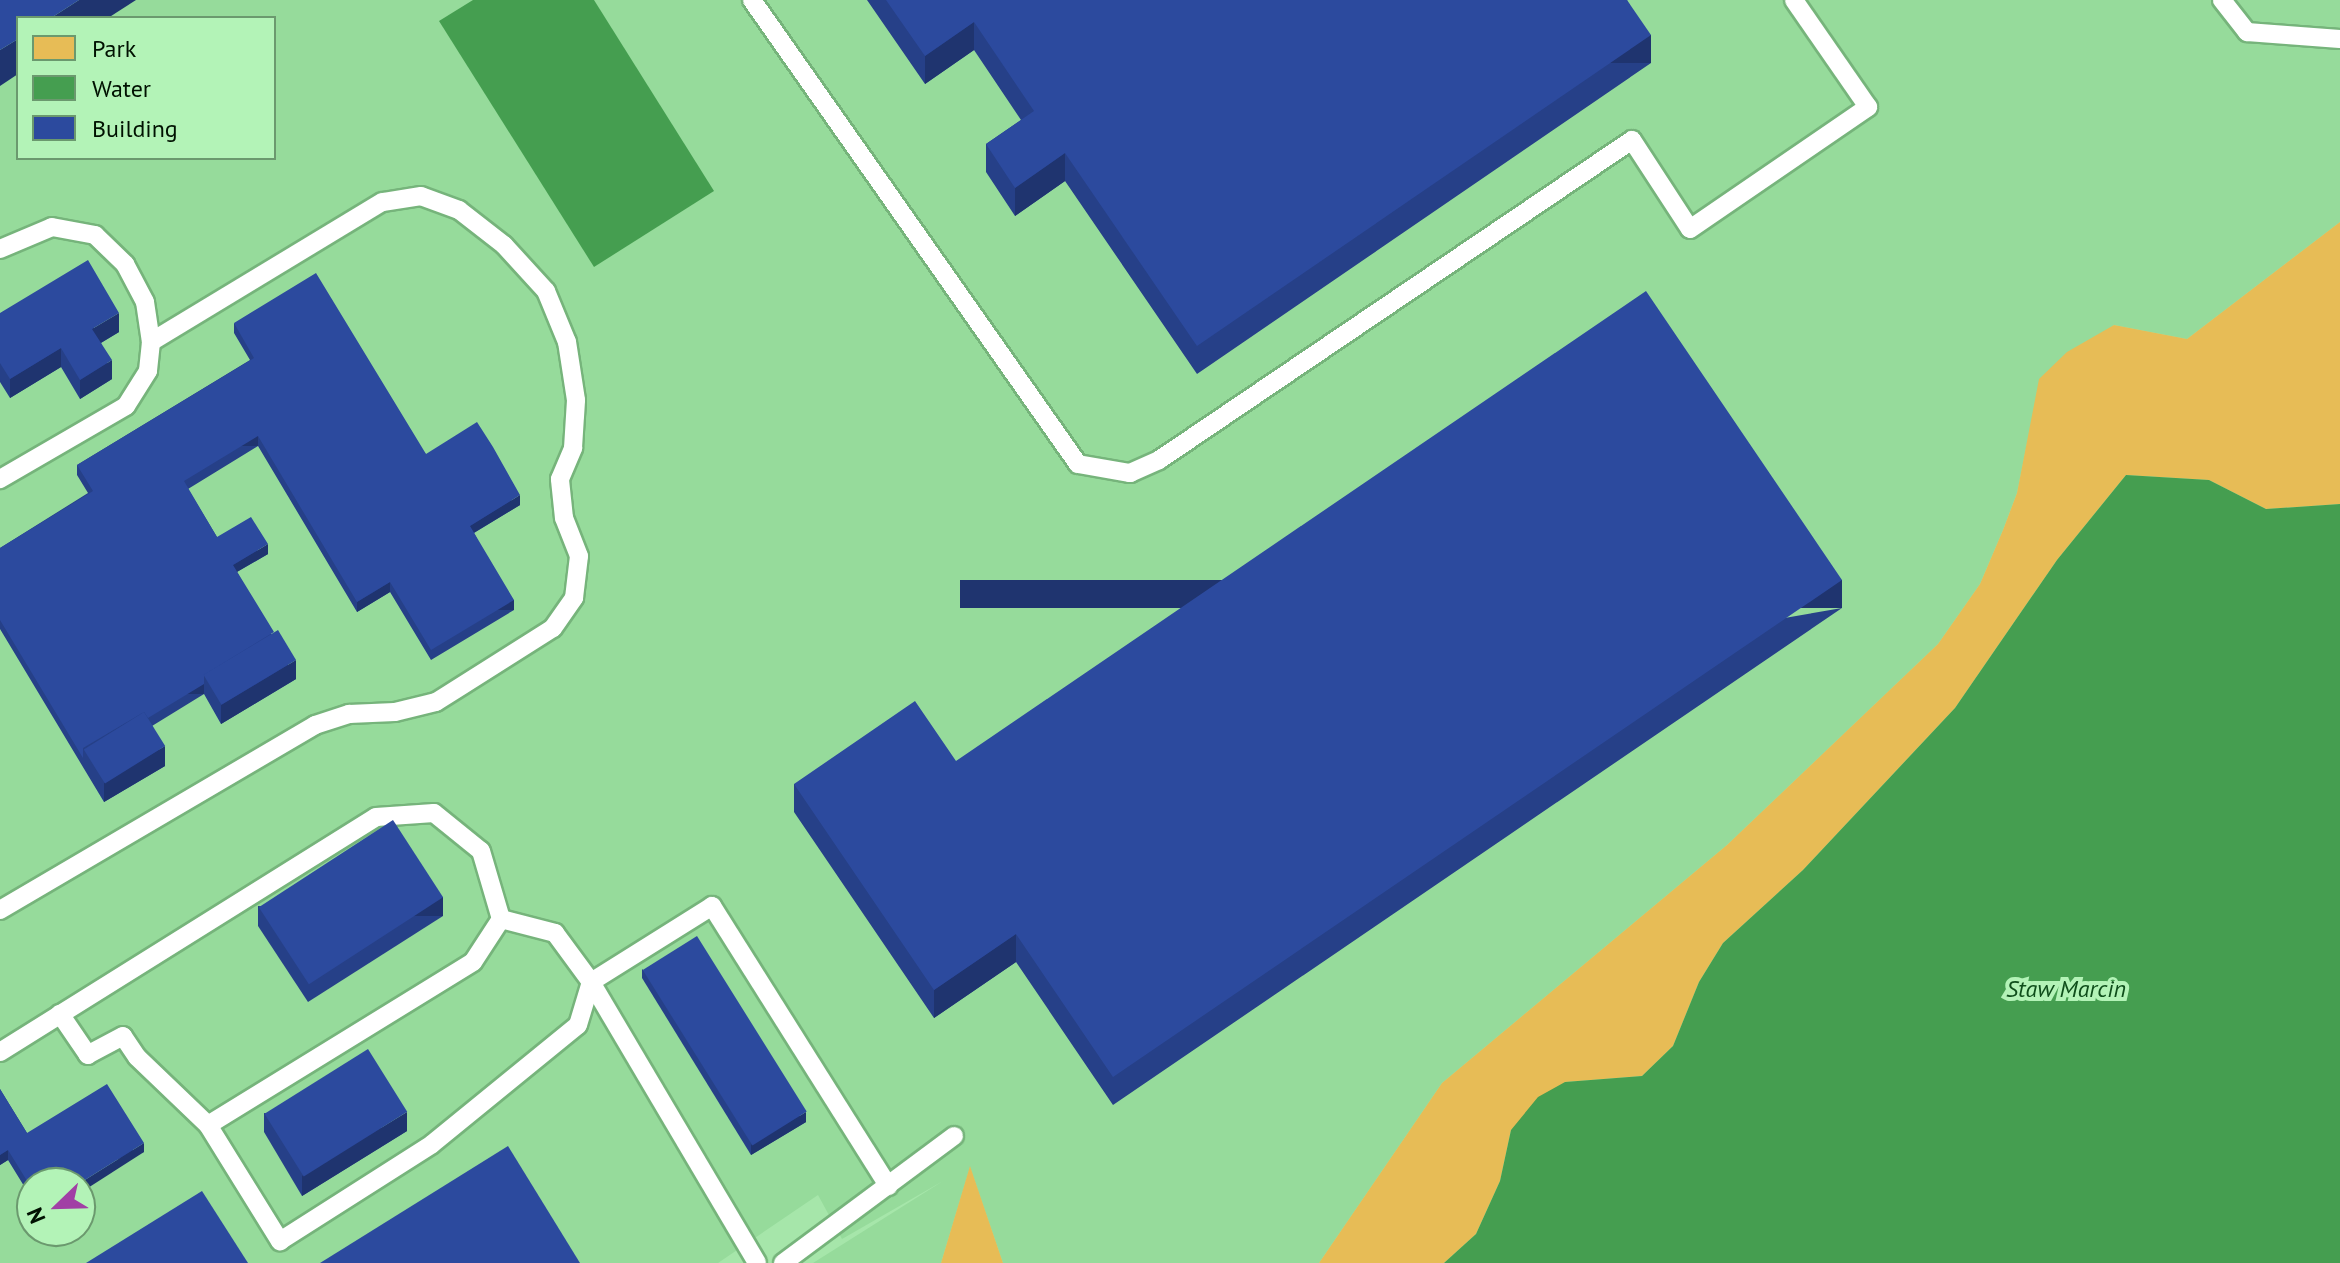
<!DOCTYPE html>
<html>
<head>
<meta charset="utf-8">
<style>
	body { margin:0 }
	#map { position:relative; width:2340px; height:1263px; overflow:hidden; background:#a6e6aa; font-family:"PT Sans",sans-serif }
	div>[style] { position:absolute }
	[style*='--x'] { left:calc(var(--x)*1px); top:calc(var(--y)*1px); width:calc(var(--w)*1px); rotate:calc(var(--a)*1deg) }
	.built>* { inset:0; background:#96db9b }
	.green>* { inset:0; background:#e7bc56 }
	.water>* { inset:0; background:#459e50 }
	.roads { filter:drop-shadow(2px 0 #76b47b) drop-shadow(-2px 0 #76b47b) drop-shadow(0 2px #76b47b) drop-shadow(0 -2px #76b47b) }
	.lane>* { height:18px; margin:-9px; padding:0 9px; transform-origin:9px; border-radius:9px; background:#fff }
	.wall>* { inset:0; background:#264088 }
	.shaded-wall>* { inset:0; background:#1f346f; transform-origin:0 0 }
	.building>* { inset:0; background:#2c4a9e; transform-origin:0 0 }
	span { translate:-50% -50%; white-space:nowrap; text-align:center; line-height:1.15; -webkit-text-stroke:8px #b3f3b7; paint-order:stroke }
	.water-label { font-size:24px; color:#0f4e1b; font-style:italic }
	.legend { position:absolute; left:16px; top:16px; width:260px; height:144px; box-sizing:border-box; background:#b3f3b7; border:2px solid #6b996e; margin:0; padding:10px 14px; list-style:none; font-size:24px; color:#001101 }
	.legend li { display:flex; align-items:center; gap:16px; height:40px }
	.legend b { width:40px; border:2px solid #6b996e }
	.north { position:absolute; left:16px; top:1167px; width:80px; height:80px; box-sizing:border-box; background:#b3f3b7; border:2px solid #6b996e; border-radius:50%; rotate:247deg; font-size:22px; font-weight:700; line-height:32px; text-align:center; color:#001101 }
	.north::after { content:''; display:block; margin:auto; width:28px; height:36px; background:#a13fa5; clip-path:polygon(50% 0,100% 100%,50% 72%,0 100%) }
</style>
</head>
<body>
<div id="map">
	<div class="built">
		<div style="clip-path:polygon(evenodd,0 0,2340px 0,2340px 222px,2187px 339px,2114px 325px,2040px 379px,2017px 493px,2003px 530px,1980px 584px,1938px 644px,1727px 845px,1442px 1083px,1319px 1263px,1003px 1263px,970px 1167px,941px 1263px,813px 1263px,943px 1181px,842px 1239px,818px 1195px,718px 1263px,0 1263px,0 0,18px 18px,274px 18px,274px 158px,18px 158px,18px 18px,0 0,32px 1183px,80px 1183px,80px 1231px,32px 1231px,32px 1183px)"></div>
	</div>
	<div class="green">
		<div style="clip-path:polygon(2340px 222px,2340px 504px,2266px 509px,2209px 480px,2126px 475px,2057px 560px,1955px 708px,1803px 870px,1723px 943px,1699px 982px,1673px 1046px,1642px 1076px,1565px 1082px,1511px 1130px,1500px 1181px,1476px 1234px,1444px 1263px,1319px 1263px,1442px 1083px,1727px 845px,1938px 644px,1980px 584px,2003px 530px,2017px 493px,2039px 379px,2067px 352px,2114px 325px,2187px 339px)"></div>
		<div style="clip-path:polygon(970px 1166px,1003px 1263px,941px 1263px)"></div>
	</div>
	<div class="water">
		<div style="clip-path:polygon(473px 0,594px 0,714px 191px,594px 267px,439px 21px)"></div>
		<div style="clip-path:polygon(2126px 475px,2209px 480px,2266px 509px,2340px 504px,2340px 1263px,1444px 1263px,1476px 1234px,1500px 1181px,1511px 1130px,1538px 1097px,1565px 1082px,1642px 1076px,1673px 1046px,1699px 982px,1723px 943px,1803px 870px,1955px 708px,2057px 560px)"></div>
	</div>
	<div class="roads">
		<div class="lane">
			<div style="--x:752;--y:0;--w:567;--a:54.91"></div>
			<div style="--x:1078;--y:464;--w:53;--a:9.8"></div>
			<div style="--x:1130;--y:473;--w:32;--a:-24"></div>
			<div style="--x:1159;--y:460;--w:571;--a:-34.08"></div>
			<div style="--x:1632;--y:140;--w:106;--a:56.9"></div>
			<div style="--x:1690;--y:229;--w:216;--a:-34.4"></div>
			<div style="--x:1868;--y:107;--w:130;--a:-124.7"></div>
			<div style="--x:2222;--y:0;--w:41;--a:52"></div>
			<div style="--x:2247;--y:32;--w:93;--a:4.3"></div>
			<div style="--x:0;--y:249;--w:56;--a:-22.9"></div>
			<div style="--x:52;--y:227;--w:44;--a:10.5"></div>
			<div style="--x:95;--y:235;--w:42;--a:44"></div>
			<div style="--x:125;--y:264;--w:43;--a:62.2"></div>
			<div style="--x:145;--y:302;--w:40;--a:81.5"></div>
			<div style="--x:151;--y:342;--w:29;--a:96"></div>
			<div style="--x:148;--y:371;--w:41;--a:122.2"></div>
			<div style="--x:126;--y:406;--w:146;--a:149.9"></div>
			<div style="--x:0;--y:910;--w:365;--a:-30.4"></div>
			<div style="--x:315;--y:725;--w:36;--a:-18"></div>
			<div style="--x:349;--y:714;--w:46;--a:-2.5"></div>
			<div style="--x:395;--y:712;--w:42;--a:-13.7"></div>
			<div style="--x:436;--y:702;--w:138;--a:-32.3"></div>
			<div style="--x:553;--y:628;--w:37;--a:-55"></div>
			<div style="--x:574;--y:598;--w:42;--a:-83.2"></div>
			<div style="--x:579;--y:556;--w:41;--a:-111.5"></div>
			<div style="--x:564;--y:518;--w:39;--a:-96"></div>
			<div style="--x:560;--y:479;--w:34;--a:-67"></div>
			<div style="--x:573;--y:448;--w:48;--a:-86.4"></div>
			<div style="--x:576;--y:400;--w:59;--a:-98.8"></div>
			<div style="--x:567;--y:342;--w:55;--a:-112.4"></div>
			<div style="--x:546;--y:291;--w:62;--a:-132.4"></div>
			<div style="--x:504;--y:245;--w:57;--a:-142.1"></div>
			<div style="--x:459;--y:210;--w:40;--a:-159.8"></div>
			<div style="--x:421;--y:196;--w:39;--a:171"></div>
			<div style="--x:382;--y:202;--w:270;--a:148.8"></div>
			<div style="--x:501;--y:919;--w:56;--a:14.5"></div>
			<div style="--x:555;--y:933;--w:61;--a:53.7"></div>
			<div style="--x:591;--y:982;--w:143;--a:-32.1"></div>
			<div style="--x:712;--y:906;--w:331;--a:57.8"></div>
			<div style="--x:0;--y:1052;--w:443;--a:-32"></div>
			<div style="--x:376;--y:817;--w:58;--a:-3.9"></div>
			<div style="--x:434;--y:813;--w:60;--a:39"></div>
			<div style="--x:481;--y:851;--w:71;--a:73.6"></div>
			<div style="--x:501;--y:919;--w:51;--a:123.1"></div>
			<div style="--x:473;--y:962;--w:311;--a:148.4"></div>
			<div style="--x:208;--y:1125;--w:98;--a:-136.2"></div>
			<div style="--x:137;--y:1057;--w:25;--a:-124"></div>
			<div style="--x:123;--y:1036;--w:40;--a:152"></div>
			<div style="--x:88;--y:1055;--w:50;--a:-124.3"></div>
			<div style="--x:208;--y:1125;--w:137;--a:58.2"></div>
			<div style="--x:280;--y:1241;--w:180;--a:-32.5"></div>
			<div style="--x:432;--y:1144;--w:188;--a:-39.2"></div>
			<div style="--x:578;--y:1025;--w:45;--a:-73.2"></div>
			<div style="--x:591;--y:982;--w:326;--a:59.4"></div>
			<div style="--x:783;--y:1263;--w:213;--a:-36.6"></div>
		</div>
	</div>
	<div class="wall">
		<div style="clip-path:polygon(867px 0,1627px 0,1651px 63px,1197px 374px,1065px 181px,1015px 216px,986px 172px,986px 144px,1021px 120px,974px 50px,925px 84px)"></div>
		<div style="clip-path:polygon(0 313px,119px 332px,101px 343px,112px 379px,80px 399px,61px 367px,10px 398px,0 382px)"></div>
		<div style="clip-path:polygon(234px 323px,426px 454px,520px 505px,474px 533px,514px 610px,431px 660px,390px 592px,357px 612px,258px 446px,188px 489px,217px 537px,268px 554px,237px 572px,296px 679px,221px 724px,204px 694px,152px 726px,165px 766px,104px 802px,0 629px,0 548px,88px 493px,77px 475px,77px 465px,250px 360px,234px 333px)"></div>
		<div style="clip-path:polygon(1842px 608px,1113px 1105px,1016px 962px,934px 1018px,794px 812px,794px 784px,956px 761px)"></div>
		<div style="clip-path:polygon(258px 906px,443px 916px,308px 1002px,258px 926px)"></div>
		<div style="clip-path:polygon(642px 969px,806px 1122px,751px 1155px,642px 978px)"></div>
		<div style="clip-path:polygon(0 1089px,27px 1133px,144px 1152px,32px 1183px,32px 1199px,8px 1160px,0 1165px)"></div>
		<div style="clip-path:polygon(264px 1113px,407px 1131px,302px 1196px,264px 1132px)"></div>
	</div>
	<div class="shaded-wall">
		<div style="clip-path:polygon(79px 0,136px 0,108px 18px,51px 18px)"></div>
		<div style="clip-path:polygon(974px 22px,974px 50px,925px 84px,925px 56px)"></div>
		<div style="left:1651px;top:35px;width:28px;height:550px;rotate:90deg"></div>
		<div style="clip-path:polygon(18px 39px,18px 74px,0 86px,0 50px)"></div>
		<div style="clip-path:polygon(1065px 153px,1065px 181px,1015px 216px,1015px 188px)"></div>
		<div style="clip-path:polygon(119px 313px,119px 332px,92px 348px,92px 329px)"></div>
		<div style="clip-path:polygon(61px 348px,61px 367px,10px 398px,10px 379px)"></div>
		<div style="clip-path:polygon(112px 360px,112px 379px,80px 399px,80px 380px)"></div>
		<div style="left:258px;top:436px;width:10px;height:87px;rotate:90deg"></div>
		<div style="clip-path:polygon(520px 495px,520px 505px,470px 535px,470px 526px)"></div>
		<div style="clip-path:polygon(268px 544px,268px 554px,233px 574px,233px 565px)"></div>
		<div style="left:1842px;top:580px;width:28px;height:882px;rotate:90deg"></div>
		<div style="clip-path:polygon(390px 582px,390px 592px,357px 612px,357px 602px)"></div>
		<div style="left:514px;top:600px;width:10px;height:97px;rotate:90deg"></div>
		<div style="clip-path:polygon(296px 660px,296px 679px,221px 724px,221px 705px)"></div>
		<div style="left:204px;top:684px;width:10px;height:137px;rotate:90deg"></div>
		<div style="clip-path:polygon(165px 746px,165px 766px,104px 802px,104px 783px)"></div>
		<div style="left:443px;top:897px;width:19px;height:160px;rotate:90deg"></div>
		<div style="clip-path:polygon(1016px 934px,1016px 962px,934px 1018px,934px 990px)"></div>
		<div style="clip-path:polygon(407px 1112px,407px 1131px,302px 1196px,302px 1176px)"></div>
		<div style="clip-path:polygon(806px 1112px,806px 1122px,751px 1155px,751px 1145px)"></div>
		<div style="clip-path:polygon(144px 1143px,144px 1152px,80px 1193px,80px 1183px)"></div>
		<div style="clip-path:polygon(8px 1150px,8px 1160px,0 1165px,0 1155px)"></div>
	</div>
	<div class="building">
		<div style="clip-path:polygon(0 0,79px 0,51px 18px,18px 18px,18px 39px,0 50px)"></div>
		<div style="clip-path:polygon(886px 0,1627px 0,1651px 35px,1197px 346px,1065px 153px,1015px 188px,986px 144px,1034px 111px,974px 22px,925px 56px)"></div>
		<div style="clip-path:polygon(88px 260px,119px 313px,92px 329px,112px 360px,80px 380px,61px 348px,10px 379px,0 363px,0 313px)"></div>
		<div style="clip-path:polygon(316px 273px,426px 454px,477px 422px,493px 447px,520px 495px,470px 526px,514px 600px,431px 650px,390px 582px,357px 602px,258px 436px,184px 481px,217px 537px,251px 517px,268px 544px,233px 565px,274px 632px,204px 675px,204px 684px,148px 718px,144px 712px,83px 748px,83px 758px,0 620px,0 548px,93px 491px,77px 465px,254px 358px,234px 323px)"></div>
		<div style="clip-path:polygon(1646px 291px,1842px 580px,1113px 1077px,1016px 934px,934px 990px,794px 784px,915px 701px,956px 761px)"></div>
		<div style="left:278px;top:630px;width:35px;height:87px;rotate:59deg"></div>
		<div style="left:144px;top:712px;width:40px;height:71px;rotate:58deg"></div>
		<div style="left:393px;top:820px;width:92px;height:160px;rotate:57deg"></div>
		<div style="left:697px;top:936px;width:207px;height:64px;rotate:58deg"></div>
		<div style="left:368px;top:1049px;width:74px;height:122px;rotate:58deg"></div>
		<div style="clip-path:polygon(107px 1084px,144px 1143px,80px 1183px,32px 1183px,32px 1189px,8px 1150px,0 1155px,0 1089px,27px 1133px)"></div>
		<div style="clip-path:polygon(508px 1146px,580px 1263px,320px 1263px)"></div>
		<div style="clip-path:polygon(202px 1191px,248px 1263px,86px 1263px)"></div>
	</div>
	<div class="water-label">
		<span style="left:2066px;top:989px">Staw Marcin</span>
	</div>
	<ul class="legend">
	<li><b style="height:22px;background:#e7bc56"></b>Park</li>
	<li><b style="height:22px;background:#459e50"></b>Water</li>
	<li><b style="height:22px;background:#2c4a9e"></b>Building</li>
	</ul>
	<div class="north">N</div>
</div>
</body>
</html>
